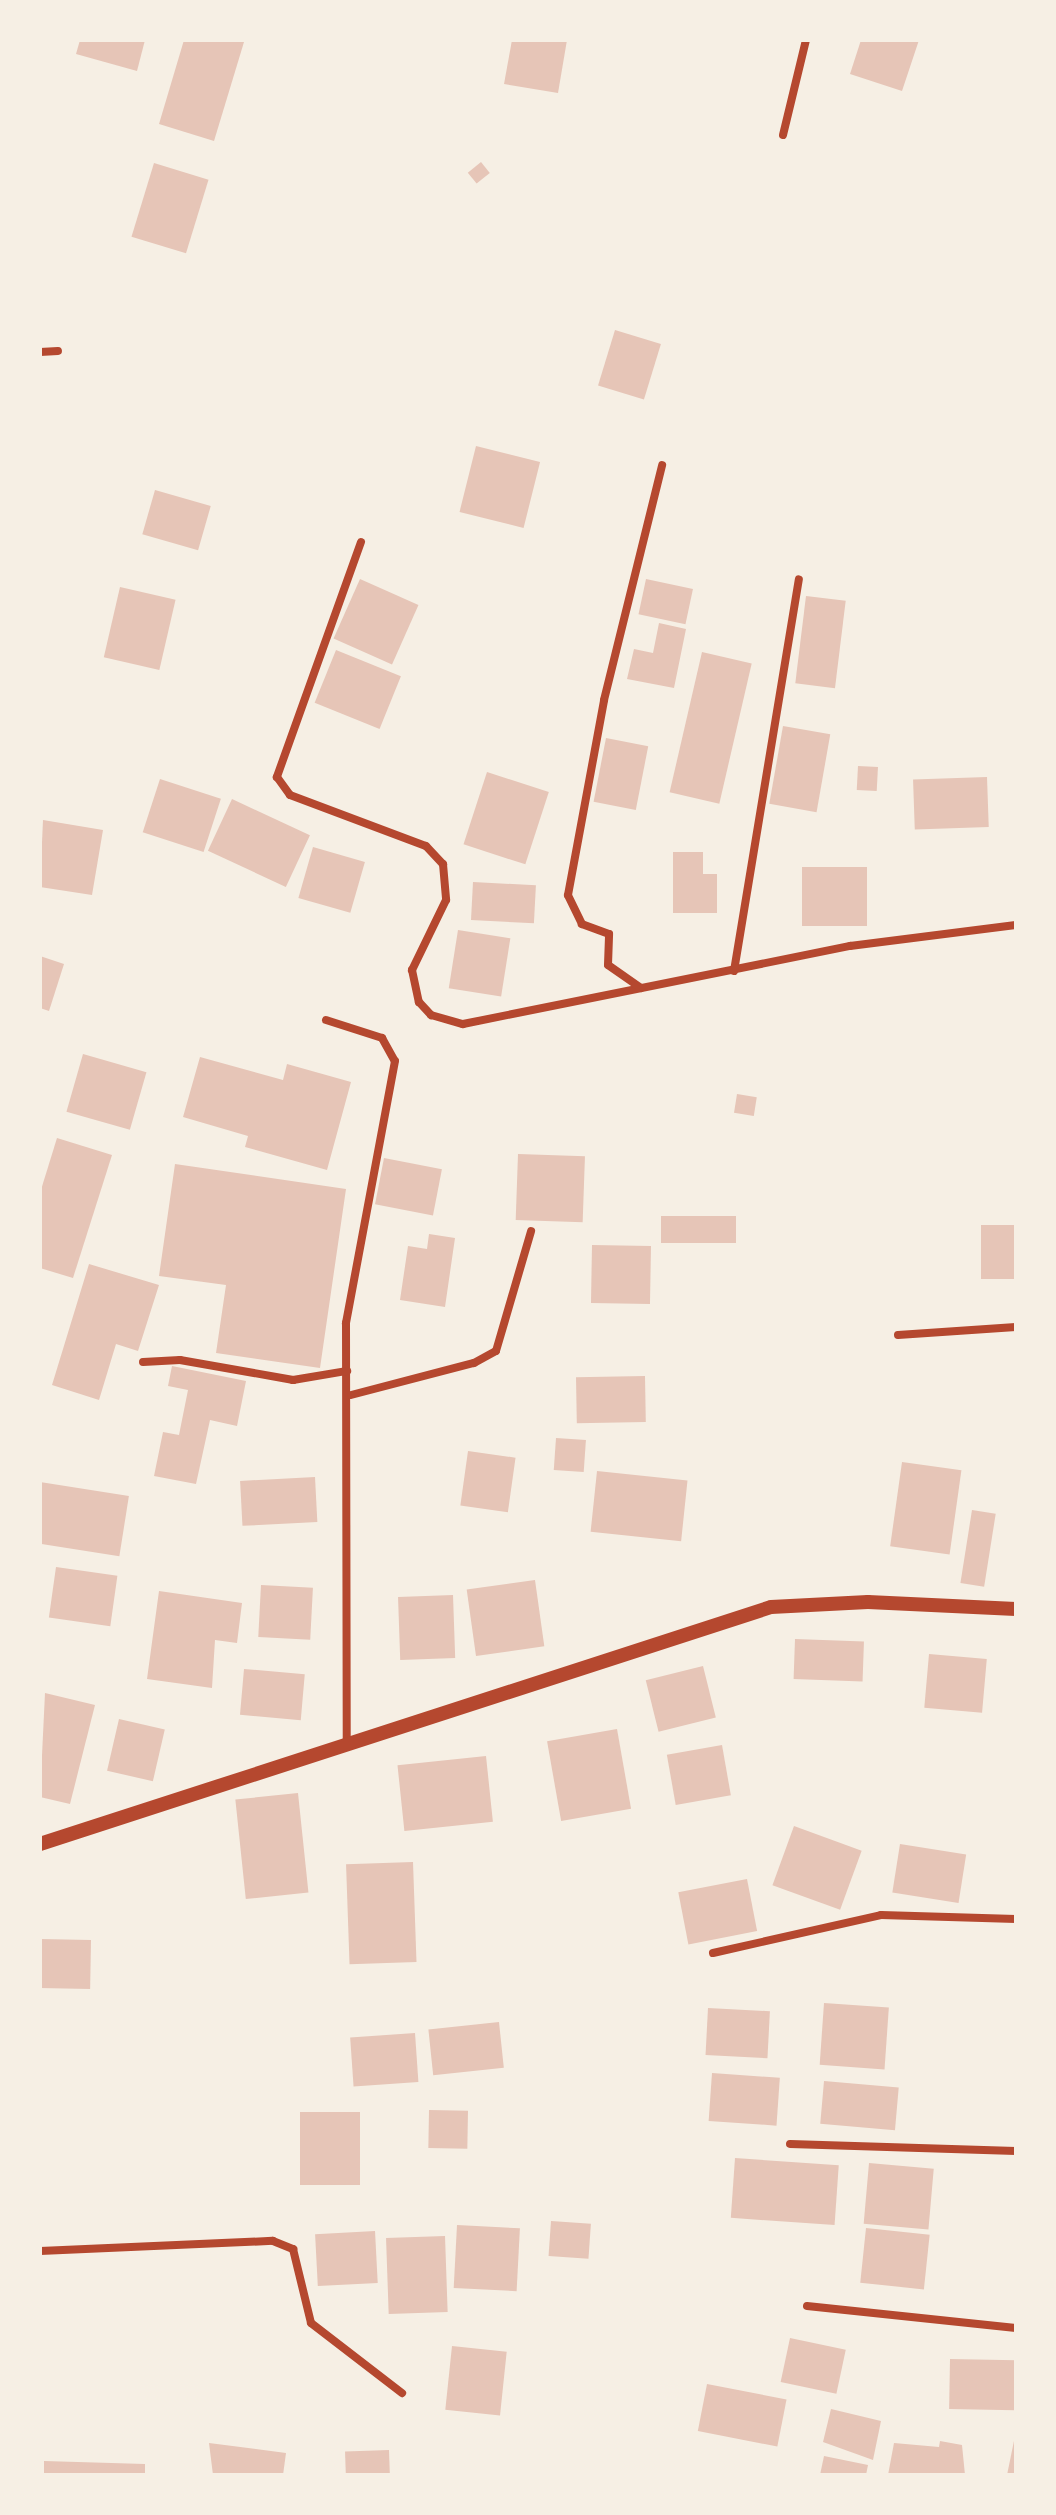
<!DOCTYPE html>
<html>
<head>
<meta charset="utf-8">
<style>
	body { margin:0 }
	#map { position:relative; width:1056px; height:2515px; overflow:hidden; background:#f6efe4; font-family:Rubik,sans-serif }
	div>[style] { position:absolute }
	[style*='--x'] { left:calc(var(--x)*1px); top:calc(var(--y)*1px); width:calc(var(--w)*1px); rotate:calc(var(--a)*1deg) }
	.building>* { inset:0; background:#e6c5b7; transform-origin:0 0 }
	.minor>* { height:8px; margin:-4px; padding:0 4px; transform-origin:4px; border-radius:4px; background:#b5482f }
	.tertiary>* { height:14px; margin:-7px; padding:0 7px; transform-origin:7px; border-radius:7px; background:#b5482f }
	span { translate:-50% -50%; white-space:nowrap; text-align:center; line-height:1.15; -webkit-text-stroke:7px #f6efe4; paint-order:stroke }
	.frame { position:absolute; inset:0; border:42px solid #f6efe4; pointer-events:none }
</style>
</head>
<body>
<div id="map">
	<div class="building">
		<div style="clip-path:polygon(80px 40px,145px 40px,137px 71px,76px 54px)"></div>
		<div style="clip-path:polygon(184px 40px,244px 42px,214px 141px,159px 124px)"></div>
		<div style="clip-path:polygon(512px 40px,567px 40px,558px 93px,504px 84px)"></div>
		<div style="clip-path:polygon(861px 40px,919px 40px,902px 91px,850px 74px)"></div>
		<div style="left:481px;top:162px;width:14px;height:17px;rotate:51deg"></div>
		<div style="left:154px;top:163px;width:57px;height:77px;rotate:17deg"></div>
		<div style="left:615px;top:330px;width:48px;height:58px;rotate:17deg"></div>
		<div style="left:476px;top:446px;width:66px;height:68px;rotate:14deg"></div>
		<div style="left:155px;top:490px;width:58px;height:46px;rotate:16deg"></div>
		<div style="left:360px;top:579px;width:64px;height:65px;rotate:24deg"></div>
		<div style="left:646px;top:579px;width:48px;height:36px;rotate:12deg"></div>
		<div style="left:120px;top:587px;width:57px;height:72px;rotate:13deg"></div>
		<div style="left:806px;top:596px;width:40px;height:88px;rotate:7deg"></div>
		<div style="clip-path:polygon(659px 623px,686px 629px,674px 688px,627px 679px,634px 649px,653px 653px)"></div>
		<div style="left:336px;top:650px;width:70px;height:57px;rotate:22deg"></div>
		<div style="left:702px;top:652px;width:51px;height:144px;rotate:13deg"></div>
		<div style="left:783px;top:726px;width:48px;height:79px;rotate:10deg"></div>
		<div style="left:606px;top:738px;width:43px;height:65px;rotate:11deg"></div>
		<div style="left:858px;top:766px;width:20px;height:24px;rotate:3deg"></div>
		<div style="left:487px;top:772px;width:65px;height:76px;rotate:18deg"></div>
		<div style="left:987px;top:777px;width:50px;height:74px;rotate:88deg"></div>
		<div style="left:160px;top:779px;width:64px;height:56px;rotate:18deg"></div>
		<div style="left:232px;top:799px;width:86px;height:57px;rotate:25deg"></div>
		<div style="clip-path:polygon(43px 820px,103px 830px,92px 895px,40px 887px)"></div>
		<div style="left:313px;top:847px;width:54px;height:53px;rotate:16deg"></div>
		<div style="clip-path:polygon(673px 852px,703px 852px,703px 874px,717px 874px,717px 913px,673px 913px)"></div>
		<div style="left:802px;top:867px;width:65px;height:59px"></div>
		<div style="left:473px;top:882px;width:63px;height:38px;rotate:3deg"></div>
		<div style="left:458px;top:930px;width:53px;height:59px;rotate:9deg"></div>
		<div style="clip-path:polygon(40px 956px,64px 964px,49px 1011px,40px 1008px)"></div>
		<div style="left:83px;top:1054px;width:66px;height:60px;rotate:16deg"></div>
		<div style="clip-path:polygon(200px 1057px,283px 1080px,287px 1064px,351px 1082px,327px 1170px,245px 1147px,248px 1136px,183px 1117px)"></div>
		<div style="left:737px;top:1094px;width:20px;height:19px;rotate:9deg"></div>
		<div style="clip-path:polygon(57px 1138px,112px 1155px,73px 1278px,40px 1268px,40px 1193px)"></div>
		<div style="left:518px;top:1154px;width:67px;height:66px;rotate:2deg"></div>
		<div style="left:384px;top:1158px;width:59px;height:47px;rotate:11deg"></div>
		<div style="clip-path:polygon(175px 1164px,346px 1189px,320px 1368px,216px 1353px,226px 1285px,159px 1276px)"></div>
		<div style="left:661px;top:1216px;width:75px;height:27px"></div>
		<div style="left:1016px;top:1225px;width:54px;height:35px;rotate:90deg"></div>
		<div style="clip-path:polygon(429px 1234px,455px 1238px,445px 1307px,400px 1300px,408px 1246px,427px 1249px)"></div>
		<div style="left:592px;top:1245px;width:59px;height:58px;rotate:1deg"></div>
		<div style="clip-path:polygon(89px 1264px,159px 1285px,138px 1351px,116px 1344px,99px 1400px,52px 1385px)"></div>
		<div style="clip-path:polygon(172px 1366px,246px 1381px,237px 1426px,210px 1420px,196px 1484px,154px 1476px,163px 1432px,179px 1435px,188px 1390px,168px 1386px)"></div>
		<div style="left:645px;top:1376px;width:46px;height:69px;rotate:89deg"></div>
		<div style="left:556px;top:1438px;width:30px;height:32px;rotate:4deg"></div>
		<div style="left:468px;top:1451px;width:48px;height:55px;rotate:8deg"></div>
		<div style="left:902px;top:1462px;width:60px;height:85px;rotate:8deg"></div>
		<div style="left:597px;top:1471px;width:91px;height:61px;rotate:6deg"></div>
		<div style="left:315px;top:1477px;width:45px;height:75px;rotate:87deg"></div>
		<div style="left:40px;top:1482px;width:90px;height:61px;rotate:9deg"></div>
		<div style="left:972px;top:1510px;width:24px;height:74px;rotate:9deg"></div>
		<div style="left:56px;top:1567px;width:62px;height:51px;rotate:8deg"></div>
		<div style="left:535px;top:1580px;width:67px;height:69px;rotate:82deg"></div>
		<div style="left:261px;top:1585px;width:52px;height:52px;rotate:3deg"></div>
		<div style="clip-path:polygon(159px 1591px,242px 1603px,237px 1643px,215px 1640px,212px 1688px,147px 1679px)"></div>
		<div style="left:453px;top:1595px;width:63px;height:55px;rotate:88deg"></div>
		<div style="left:795px;top:1639px;width:69px;height:40px;rotate:2deg"></div>
		<div style="left:929px;top:1654px;width:58px;height:54px;rotate:5deg"></div>
		<div style="left:703px;top:1666px;width:53px;height:59px;rotate:76deg"></div>
		<div style="left:244px;top:1669px;width:61px;height:46px;rotate:5deg"></div>
		<div style="clip-path:polygon(45px 1693px,95px 1705px,70px 1804px,40px 1797px)"></div>
		<div style="left:119px;top:1719px;width:47px;height:53px;rotate:13deg"></div>
		<div style="left:617px;top:1729px;width:81px;height:71px;rotate:80deg"></div>
		<div style="left:722px;top:1745px;width:51px;height:56px;rotate:80deg"></div>
		<div style="left:486px;top:1756px;width:66px;height:89px;rotate:84deg"></div>
		<div style="left:298px;top:1793px;width:100px;height:63px;rotate:84deg"></div>
		<div style="left:794px;top:1826px;width:72px;height:63px;rotate:20deg"></div>
		<div style="left:900px;top:1844px;width:67px;height:49px;rotate:9deg"></div>
		<div style="left:413px;top:1862px;width:100px;height:67px;rotate:88deg"></div>
		<div style="left:747px;top:1879px;width:53px;height:70px;rotate:79deg"></div>
		<div style="left:40px;top:1939px;width:51px;height:49px;rotate:1deg"></div>
		<div style="left:824px;top:2003px;width:65px;height:62px;rotate:4deg"></div>
		<div style="left:708px;top:2008px;width:62px;height:47px;rotate:3deg"></div>
		<div style="left:499px;top:2022px;width:46px;height:71px;rotate:84deg"></div>
		<div style="left:415px;top:2033px;width:49px;height:65px;rotate:86deg"></div>
		<div style="left:712px;top:2073px;width:68px;height:48px;rotate:4deg"></div>
		<div style="left:824px;top:2081px;width:75px;height:43px;rotate:5deg"></div>
		<div style="left:429px;top:2110px;width:39px;height:38px;rotate:1deg"></div>
		<div style="left:300px;top:2112px;width:60px;height:73px"></div>
		<div style="left:735px;top:2158px;width:104px;height:60px;rotate:4deg"></div>
		<div style="left:869px;top:2163px;width:65px;height:61px;rotate:5deg"></div>
		<div style="left:551px;top:2221px;width:40px;height:35px;rotate:4deg"></div>
		<div style="left:457px;top:2225px;width:63px;height:63px;rotate:3deg"></div>
		<div style="left:866px;top:2228px;width:64px;height:55px;rotate:6deg"></div>
		<div style="left:375px;top:2231px;width:52px;height:60px;rotate:87deg"></div>
		<div style="left:445px;top:2236px;width:76px;height:59px;rotate:88deg"></div>
		<div style="left:790px;top:2338px;width:57px;height:45px;rotate:12deg"></div>
		<div style="left:452px;top:2346px;width:55px;height:64px;rotate:6deg"></div>
		<div style="left:950px;top:2359px;width:66px;height:50px;rotate:1deg"></div>
		<div style="left:707px;top:2384px;width:81px;height:48px;rotate:11deg"></div>
		<div style="clip-path:polygon(831px 2409px,881px 2421px,873px 2460px,823px 2442px)"></div>
		<div style="clip-path:polygon(1015px 2436px,1016px 2475px,1007px 2475px)"></div>
		<div style="clip-path:polygon(940px 2441px,962px 2445px,965px 2475px,888px 2475px,894px 2443px,939px 2447px)"></div>
		<div style="clip-path:polygon(209px 2443px,286px 2453px,283px 2475px,213px 2475px)"></div>
		<div style="left:389px;top:2450px;width:25px;height:44px;rotate:88deg"></div>
		<div style="clip-path:polygon(824px 2456px,868px 2465px,866px 2475px,820px 2475px)"></div>
		<div style="clip-path:polygon(44px 2461px,145px 2464px,145px 2475px,44px 2475px)"></div>
	</div>
	<div class="minor">
		<div style="--x:783;--y:135;--w:98;--a:-76.4"></div>
		<div style="--x:40;--y:352;--w:18;--a:-3"></div>
		<div style="--x:361;--y:542;--w:250;--a:109.7"></div>
		<div style="--x:277;--y:777;--w:22;--a:54"></div>
		<div style="--x:290;--y:795;--w:145;--a:20.6"></div>
		<div style="--x:426;--y:846;--w:25;--a:47"></div>
		<div style="--x:443;--y:864;--w:36;--a:85"></div>
		<div style="--x:446;--y:900;--w:78;--a:115.9"></div>
		<div style="--x:412;--y:970;--w:33;--a:78"></div>
		<div style="--x:419;--y:1002;--w:18;--a:47"></div>
		<div style="--x:431;--y:1015;--w:33;--a:16"></div>
		<div style="--x:463;--y:1024;--w:395;--a:-11.4"></div>
		<div style="--x:850;--y:946;--w:167;--a:-7.2"></div>
		<div style="--x:734;--y:971;--w:397;--a:-80.6"></div>
		<div style="--x:641;--y:988;--w:40;--a:-145.1"></div>
		<div style="--x:608;--y:965;--w:31;--a:-88"></div>
		<div style="--x:609;--y:934;--w:29;--a:-160"></div>
		<div style="--x:582;--y:924;--w:32;--a:-116"></div>
		<div style="--x:568;--y:895;--w:198;--a:-79.5"></div>
		<div style="--x:604;--y:700;--w:242;--a:-76.1"></div>
		<div style="--x:326;--y:1020;--w:59;--a:17.8"></div>
		<div style="--x:382;--y:1038;--w:26;--a:61"></div>
		<div style="--x:395;--y:1061;--w:267;--a:100.6"></div>
		<div style="--x:346;--y:1323;--w:424;--a:89.9"></div>
		<div style="--x:898;--y:1335;--w:118;--a:-3.9"></div>
		<div style="--x:143;--y:1362;--w:37;--a:-3"></div>
		<div style="--x:180;--y:1360;--w:115;--a:10"></div>
		<div style="--x:293;--y:1380;--w:55;--a:-9.5"></div>
		<div style="--x:351;--y:1395;--w:127;--a:-14.6"></div>
		<div style="--x:474;--y:1363;--w:25;--a:-29"></div>
		<div style="--x:496;--y:1351;--w:125;--a:-73.7"></div>
		<div style="--x:713;--y:1953;--w:172;--a:-12.7"></div>
		<div style="--x:881;--y:1915;--w:135;--a:1.7"></div>
		<div style="--x:790;--y:2144;--w:226;--a:1.8"></div>
		<div style="--x:40;--y:2251;--w:233;--a:-2.5"></div>
		<div style="--x:273;--y:2241;--w:22;--a:22"></div>
		<div style="--x:293;--y:2249;--w:76;--a:76.3"></div>
		<div style="--x:311;--y:2323;--w:115;--a:37.6"></div>
		<div style="--x:807;--y:2306;--w:210;--a:6"></div>
	</div>
	<div class="tertiary">
		<div style="--x:40;--y:1844;--w:768;--a:-17.96"></div>
		<div style="--x:771;--y:1607;--w:97;--a:-3"></div>
		<div style="--x:868;--y:1602;--w:148;--a:2.7"></div>
	</div>
	<div class="frame"></div>
</div>
</body>
</html>
